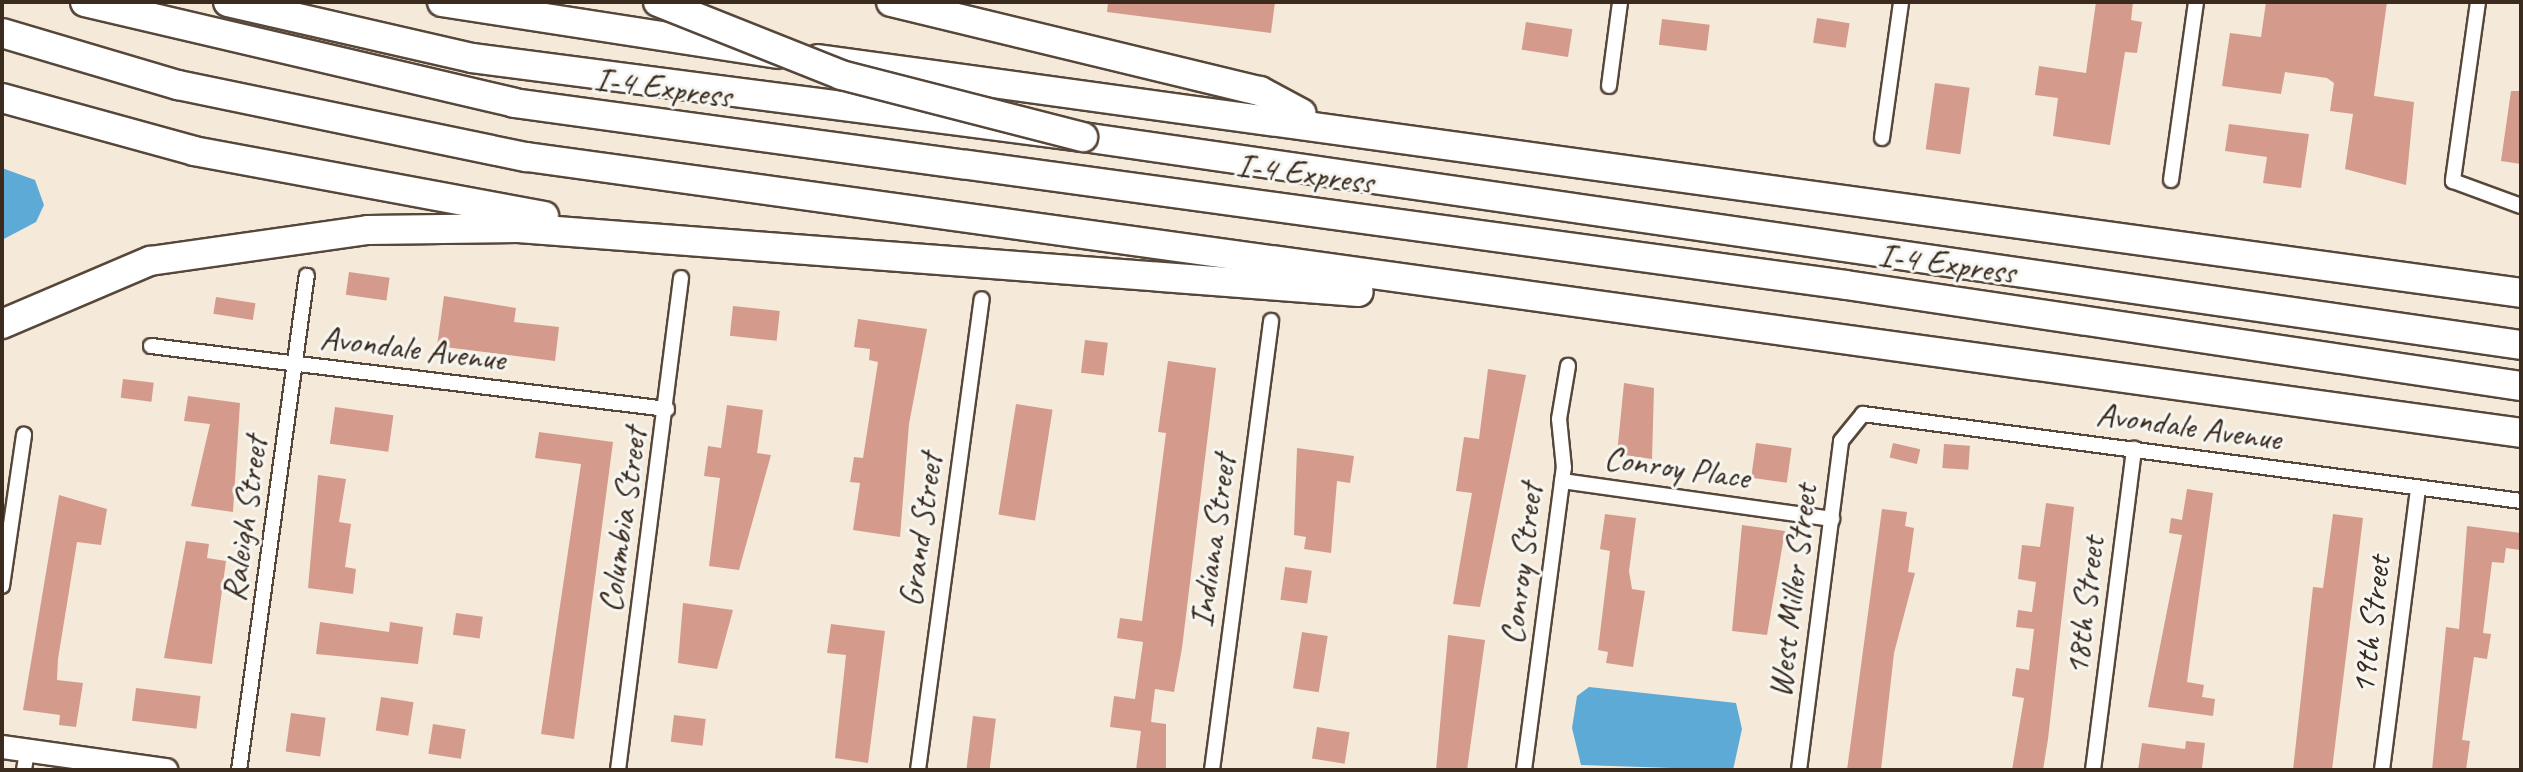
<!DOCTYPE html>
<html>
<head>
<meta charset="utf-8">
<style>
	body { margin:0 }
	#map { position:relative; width:2523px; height:772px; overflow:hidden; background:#f5ead9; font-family:Caveat,sans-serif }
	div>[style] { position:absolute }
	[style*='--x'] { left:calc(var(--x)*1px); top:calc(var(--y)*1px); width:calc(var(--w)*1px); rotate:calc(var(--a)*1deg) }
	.water>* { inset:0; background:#5daad6 }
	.building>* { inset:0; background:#d49b8c; transform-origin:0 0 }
	.roads { filter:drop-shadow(2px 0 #57473a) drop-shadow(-2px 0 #57473a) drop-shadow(0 2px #57473a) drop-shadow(0 -2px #57473a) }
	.street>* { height:14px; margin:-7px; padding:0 7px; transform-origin:7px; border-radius:7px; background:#fff }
	.secondary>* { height:22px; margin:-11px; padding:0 11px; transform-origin:11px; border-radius:11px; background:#fff }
	.highway>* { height:28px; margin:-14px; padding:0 14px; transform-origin:14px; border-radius:14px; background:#fff }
	.bridges { filter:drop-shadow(2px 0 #57473a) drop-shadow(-2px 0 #57473a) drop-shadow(0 2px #57473a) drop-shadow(0 -2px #57473a) }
	.highway-bridge>* { height:28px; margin:-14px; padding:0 14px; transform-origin:14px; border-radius:14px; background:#fff }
	span { translate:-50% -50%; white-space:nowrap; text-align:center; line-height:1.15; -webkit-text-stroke:6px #f6f6f2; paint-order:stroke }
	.street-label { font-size:34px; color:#3b2a1e }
	.frame { position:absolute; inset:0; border:4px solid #3b2a1e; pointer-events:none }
</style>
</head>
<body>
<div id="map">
	<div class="water">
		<div style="clip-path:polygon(2px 168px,35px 180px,44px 205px,36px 222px,2px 240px)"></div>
		<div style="clip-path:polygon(1589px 687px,1736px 703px,1742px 729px,1733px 770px,1581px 765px,1572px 728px,1577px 696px)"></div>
	</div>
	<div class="building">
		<div style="clip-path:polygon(1108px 2px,1275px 2px,1271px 33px,1107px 12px)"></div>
		<div style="clip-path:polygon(2096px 2px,2133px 2px,2131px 20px,2142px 22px,2137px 53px,2125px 52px,2110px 145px,2053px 136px,2058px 98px,2035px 95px,2039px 66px,2086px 73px)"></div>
		<div style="clip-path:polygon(2266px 2px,2387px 2px,2374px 96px,2414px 102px,2406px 185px,2345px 169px,2353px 114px,2330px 111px,2334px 83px,2327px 78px,2285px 72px,2281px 94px,2222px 86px,2230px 33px,2261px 37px)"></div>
		<div style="left:1817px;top:18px;width:33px;height:25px;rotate:9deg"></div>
		<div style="left:1662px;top:19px;width:48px;height:26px;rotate:7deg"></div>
		<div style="left:1526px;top:22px;width:47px;height:28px;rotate:9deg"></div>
		<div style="left:1935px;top:83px;width:35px;height:67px;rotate:8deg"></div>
		<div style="clip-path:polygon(2511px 91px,2521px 91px,2521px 164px,2501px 161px)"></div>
		<div style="clip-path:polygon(2229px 124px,2309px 134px,2301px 188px,2263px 183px,2267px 157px,2225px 151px)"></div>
		<div style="left:349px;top:272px;width:41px;height:23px;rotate:8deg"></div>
		<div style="clip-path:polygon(444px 296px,516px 308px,514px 322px,559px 327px,555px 361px,437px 346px)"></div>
		<div style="left:216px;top:297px;width:40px;height:17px;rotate:9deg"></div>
		<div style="left:733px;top:306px;width:47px;height:30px;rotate:6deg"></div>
		<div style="clip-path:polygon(858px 319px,927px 329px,909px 424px,900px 537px,853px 530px,860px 483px,850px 482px,854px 457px,863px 458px,878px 362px,869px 360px,870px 349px,854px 347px)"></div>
		<div style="left:1085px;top:340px;width:23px;height:33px;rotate:7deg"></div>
		<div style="clip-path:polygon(1168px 361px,1216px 368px,1182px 648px,1174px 692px,1155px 689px,1151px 722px,1166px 724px,1166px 770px,1136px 770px,1141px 731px,1110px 727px,1114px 696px,1135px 699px,1143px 642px,1117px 638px,1120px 618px,1142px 621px,1166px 433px,1158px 432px)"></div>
		<div style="clip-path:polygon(1488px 369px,1526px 375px,1480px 607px,1453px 604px,1472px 493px,1456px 491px,1464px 437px,1479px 439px)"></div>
		<div style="left:123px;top:379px;width:31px;height:19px;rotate:7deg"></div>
		<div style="clip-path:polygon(1624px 383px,1654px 388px,1652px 459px,1617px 454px)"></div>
		<div style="clip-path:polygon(188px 396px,240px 403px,233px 512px,191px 506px,210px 424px,184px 421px)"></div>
		<div style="left:1016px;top:404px;width:37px;height:112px;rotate:9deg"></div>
		<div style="clip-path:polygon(727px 405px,763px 410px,757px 453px,771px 455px,739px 570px,709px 566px,720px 478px,704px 476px,708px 446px,721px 448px)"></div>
		<div style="left:335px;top:407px;width:59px;height:37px;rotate:8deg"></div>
		<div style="clip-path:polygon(539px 432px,613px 442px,574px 739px,541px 734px,581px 464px,535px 458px)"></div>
		<div style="left:1756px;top:443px;width:36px;height:35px;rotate:8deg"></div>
		<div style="left:1893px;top:443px;width:28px;height:15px;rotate:13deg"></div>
		<div style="left:1944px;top:444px;width:26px;height:24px;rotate:4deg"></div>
		<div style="clip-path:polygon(1297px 448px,1354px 456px,1350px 483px,1337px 481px,1331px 553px,1304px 549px,1306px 537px,1294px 535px)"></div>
		<div style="clip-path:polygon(318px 475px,346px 479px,339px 522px,351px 524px,345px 567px,356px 569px,353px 594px,308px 588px)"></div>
		<div style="clip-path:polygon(2187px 489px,2213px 493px,2187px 682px,2204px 685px,2202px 697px,2215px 699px,2213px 716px,2148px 707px,2182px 535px,2169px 533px,2171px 518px,2182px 520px)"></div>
		<div style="clip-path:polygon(59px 495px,107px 509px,101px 545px,77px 542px,58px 659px,57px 680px,83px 683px,76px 727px,59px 725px,60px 715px,23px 710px)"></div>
		<div style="clip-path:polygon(2046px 503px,2074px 507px,2048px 739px,2043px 770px,2012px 770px,2024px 698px,2012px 696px,2016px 668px,2029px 670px,2034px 629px,2016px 627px,2018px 610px,2032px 612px,2036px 582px,2018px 579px,2022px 545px,2040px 547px)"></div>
		<div style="clip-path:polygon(1882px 509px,1907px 512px,1905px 526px,1914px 528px,1908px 572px,1915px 573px,1894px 653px,1881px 770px,1847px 770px)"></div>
		<div style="clip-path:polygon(1605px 514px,1636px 518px,1629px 571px,1632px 589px,1645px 591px,1633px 667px,1606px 663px,1608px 652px,1598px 650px,1610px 551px,1600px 549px)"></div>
		<div style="clip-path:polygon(2333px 514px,2363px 518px,2332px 770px,2293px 770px,2313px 587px,2323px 588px)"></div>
		<div style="clip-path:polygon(1742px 525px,1785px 531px,1767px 635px,1732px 631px)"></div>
		<div style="clip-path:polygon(2467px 526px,2521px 533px,2520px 550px,2506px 548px,2504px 563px,2492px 562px,2483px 633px,2491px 634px,2487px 659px,2474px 657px,2462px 740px,2470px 741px,2466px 770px,2432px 770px,2446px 627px,2459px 629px)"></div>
		<div style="clip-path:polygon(186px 541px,209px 544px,207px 558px,226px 561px,212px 664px,164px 658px)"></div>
		<div style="left:1285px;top:567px;width:27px;height:33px;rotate:8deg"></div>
		<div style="clip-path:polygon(683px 603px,733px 610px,717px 669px,678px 663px)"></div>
		<div style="left:456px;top:613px;width:27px;height:22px;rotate:8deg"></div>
		<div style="clip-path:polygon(320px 622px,389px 632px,390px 622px,423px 627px,418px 664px,316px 654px)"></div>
		<div style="clip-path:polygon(831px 624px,885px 631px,868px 763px,835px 758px,846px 655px,827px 653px)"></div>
		<div style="left:1302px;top:632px;width:26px;height:57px;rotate:9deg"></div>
		<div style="clip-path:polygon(1448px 635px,1485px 640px,1467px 770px,1436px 770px)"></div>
		<div style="left:136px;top:688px;width:65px;height:33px;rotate:7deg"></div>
		<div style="left:381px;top:697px;width:33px;height:34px;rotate:9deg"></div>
		<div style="left:291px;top:713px;width:35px;height:39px;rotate:8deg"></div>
		<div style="left:674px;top:715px;width:32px;height:27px;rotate:7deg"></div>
		<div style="left:973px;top:716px;width:23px;height:55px;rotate:7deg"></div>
		<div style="left:433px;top:724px;width:33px;height:30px;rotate:9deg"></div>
		<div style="left:1317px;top:727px;width:33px;height:32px;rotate:9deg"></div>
		<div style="clip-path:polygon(2186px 741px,2205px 743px,2202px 768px,2138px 770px,2142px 743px,2185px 749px)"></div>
	</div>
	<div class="roads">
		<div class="street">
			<div style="--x:2478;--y:2;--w:181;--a:98"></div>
			<div style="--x:2453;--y:181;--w:72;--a:20.2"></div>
			<div style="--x:1609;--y:86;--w:85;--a:-82.5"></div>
			<div style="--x:1882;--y:138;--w:137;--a:-82"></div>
			<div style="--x:2171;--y:180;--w:180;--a:-82"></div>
			<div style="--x:151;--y:346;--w:520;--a:6.96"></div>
			<div style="--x:1562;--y:481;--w:273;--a:8"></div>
			<div style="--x:2;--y:586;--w:153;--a:-81.7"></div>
			<div style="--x:24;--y:770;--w:19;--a:-81"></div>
			<div style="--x:239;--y:770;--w:499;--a:-82.2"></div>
			<div style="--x:618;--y:770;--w:496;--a:-82.7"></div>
			<div style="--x:918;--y:770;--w:475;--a:-82.3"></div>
			<div style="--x:1212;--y:770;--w:453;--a:-82.5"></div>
			<div style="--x:1524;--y:770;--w:305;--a:-82.5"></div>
			<div style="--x:1564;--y:468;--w:49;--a:-95.8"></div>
			<div style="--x:1559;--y:419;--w:54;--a:-80.4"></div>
			<div style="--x:1799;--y:770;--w:332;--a:-82.7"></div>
			<div style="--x:1841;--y:441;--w:35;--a:-51"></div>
			<div style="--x:1863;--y:414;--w:664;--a:7.53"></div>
			<div style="--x:2093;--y:770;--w:324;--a:-82.7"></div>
			<div style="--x:2382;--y:770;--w:284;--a:-82.7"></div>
		</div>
		<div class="secondary">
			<div style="--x:2;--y:747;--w:166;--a:8"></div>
		</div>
		<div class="highway">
			<div style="--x:85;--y:2;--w:441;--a:13.2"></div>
			<div style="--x:514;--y:103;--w:1344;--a:7.78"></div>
			<div style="--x:1846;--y:285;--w:683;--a:8.51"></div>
			<div style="--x:228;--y:2;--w:250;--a:12.9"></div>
			<div style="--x:472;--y:58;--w:616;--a:7.37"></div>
			<div style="--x:1083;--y:137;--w:1453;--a:8.23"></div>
			<div style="--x:442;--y:2;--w:339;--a:8.8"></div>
			<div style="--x:891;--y:2;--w:380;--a:13.6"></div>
			<div style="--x:1260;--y:91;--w:47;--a:28.2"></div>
			<div style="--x:2;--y:33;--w:184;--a:16.5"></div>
			<div style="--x:178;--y:85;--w:356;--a:11.7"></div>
			<div style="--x:527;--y:157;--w:2013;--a:7.88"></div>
			<div style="--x:818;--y:59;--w:1719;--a:7.82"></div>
			<div style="--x:2;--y:98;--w:199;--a:15.4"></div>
			<div style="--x:194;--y:151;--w:356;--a:10.5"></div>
			<div style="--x:2;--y:324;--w:161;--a:-23.1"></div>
			<div style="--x:150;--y:261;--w:220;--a:-8.1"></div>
			<div style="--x:368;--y:230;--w:150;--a:-0.8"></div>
			<div style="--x:518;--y:228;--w:843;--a:4.35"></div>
		</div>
	</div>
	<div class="bridges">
		<div class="highway-bridge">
			<div style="--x:658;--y:2;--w:197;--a:21.7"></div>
			<div style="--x:841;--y:75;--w:250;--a:14.4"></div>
		</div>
	</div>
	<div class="street-label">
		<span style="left:663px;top:87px;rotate:8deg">I-4 Express</span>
		<span style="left:1305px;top:173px;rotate:8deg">I-4 Express</span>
		<span style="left:1947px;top:263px;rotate:8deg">I-4 Express</span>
		<span style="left:413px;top:348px;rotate:7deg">Avondale Avenue</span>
		<span style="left:2189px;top:426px;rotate:8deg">Avondale Avenue</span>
		<span style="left:1677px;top:467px;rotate:8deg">Conroy Place</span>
		<span style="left:244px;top:519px;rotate:-82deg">Raleigh Street</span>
		<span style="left:622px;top:520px;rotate:-82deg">Columbia Street</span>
		<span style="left:920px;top:530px;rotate:-82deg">Grand Street</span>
		<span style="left:1212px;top:541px;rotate:-82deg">Indiana Street</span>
		<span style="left:1521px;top:564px;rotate:-83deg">Conroy Street</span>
		<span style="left:1792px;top:591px;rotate:-83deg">West Miller Street</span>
		<span style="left:2084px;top:606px;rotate:-83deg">18th Street</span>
		<span style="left:2370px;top:625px;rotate:-83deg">19th Street</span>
	</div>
	<div class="frame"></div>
</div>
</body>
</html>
